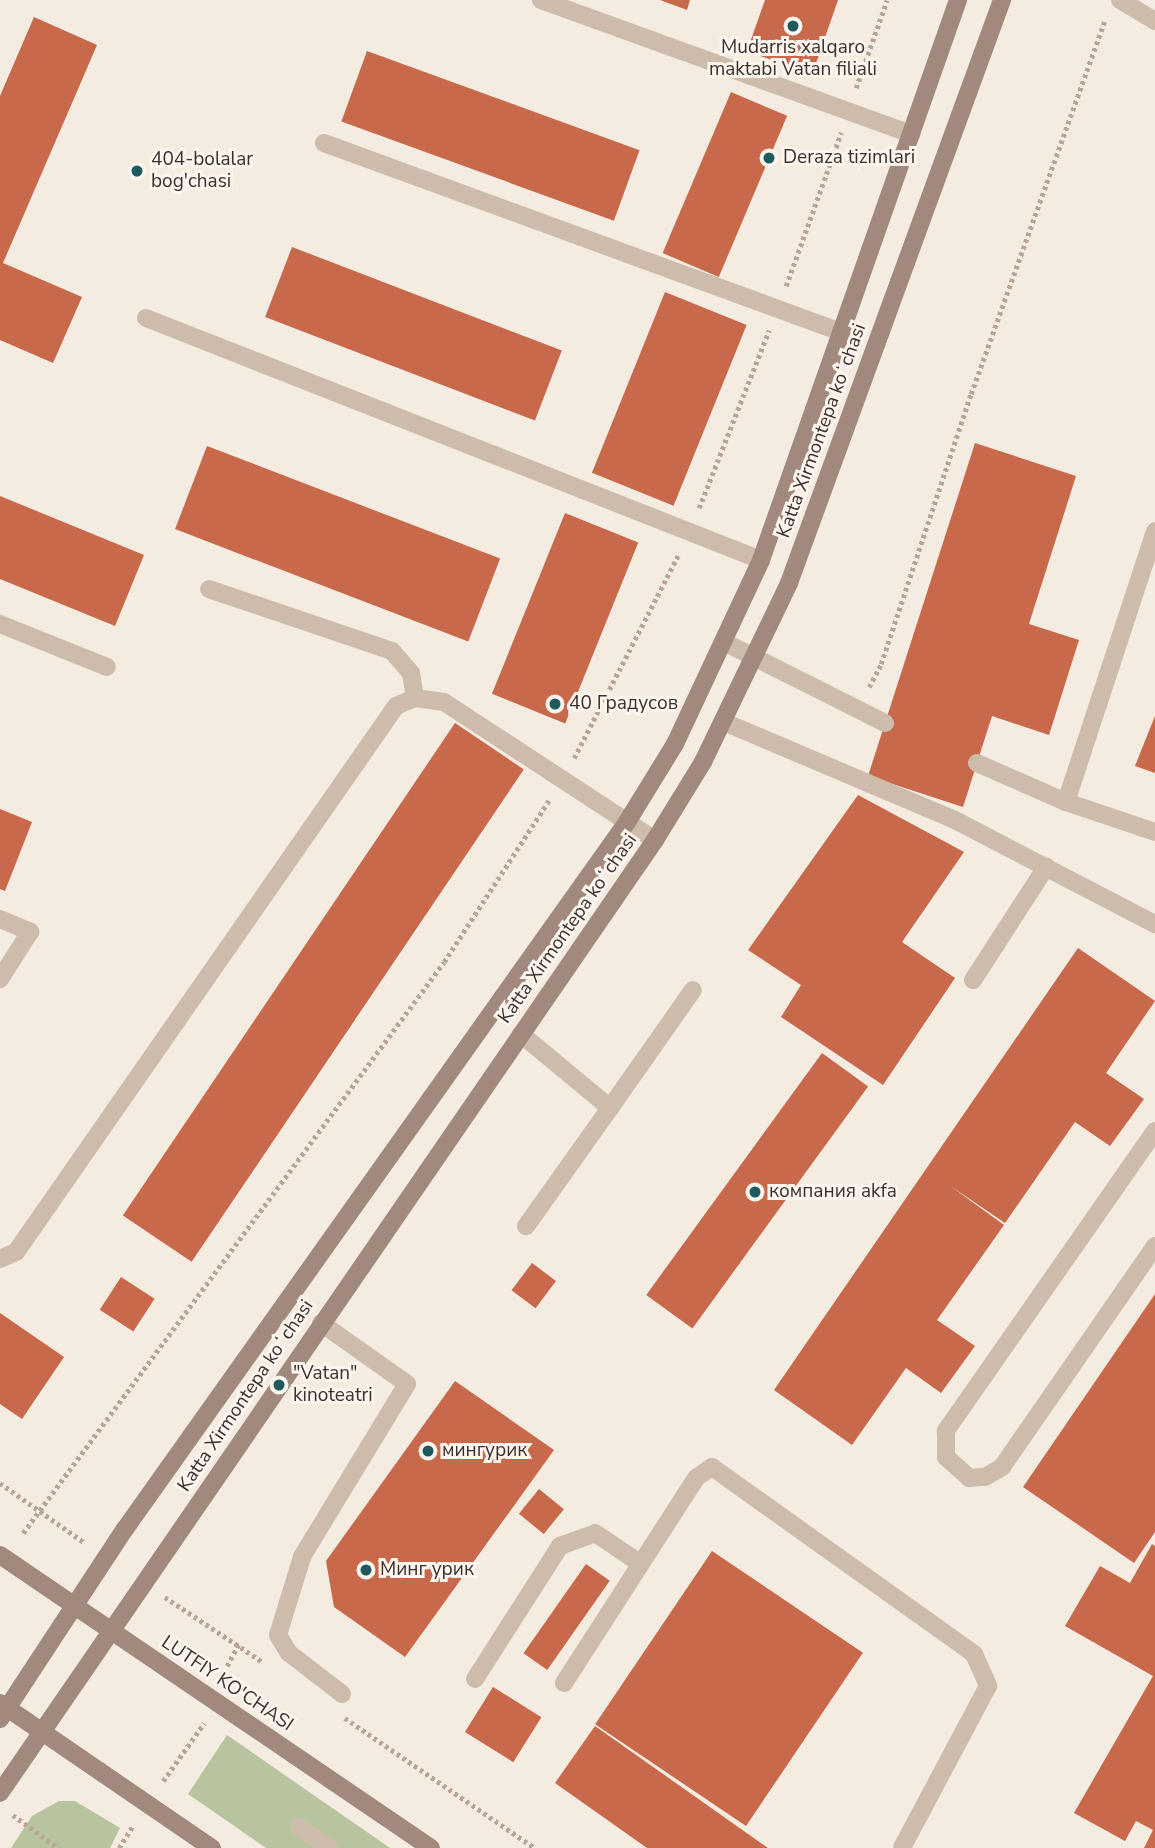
<!DOCTYPE html>
<html>
<head>
<meta charset="utf-8">
<style>
	body { margin:0 }
	#map { position:relative; width:1155px; height:1848px; overflow:hidden; background:#f4ebe1; font-family:"Nunito Sans",sans-serif }
	div>[style] { position:absolute }
	[style*='--x'] { left:calc(var(--x)*1px); top:calc(var(--y)*1px); width:calc(var(--w)*1px); rotate:calc(var(--a)*1deg) }
	.green>* { inset:0; background:#b8c4a0 }
	.building>* { inset:0; background:#c8694b; transform-origin:0 0 }
	.path>* { height:4.5px; margin-top:-2.25px; transform-origin:0; background:repeating-linear-gradient(90deg,#b9a596 0 3.5px,transparent 0 7px) }
	.service>* { height:18px; margin:-9px; padding:0 9px; transform-origin:9px; border-radius:9px; background:#cdbbac }
	.pedestrian>* { height:18px; margin:-9px; padding:0 9px; transform-origin:9px; border-radius:9px; background:#cdbbac }
	.secondary>* { height:18px; margin:-9px; padding:0 9px; transform-origin:9px; border-radius:9px; background:#a18a7d }
	.dots>* { width:19px; height:19px; translate:-50% -50%; box-sizing:border-box; border:4px solid #fbf5ee; border-radius:50% }
	span { translate:-50% -50%; white-space:nowrap; text-align:center; line-height:1.15; -webkit-text-stroke:6px #fbf5ee; paint-order:stroke }
	.poi-label { font-size:19px; color:#3b302b }
	.left { translate:0 -50%; text-align:left }
	.street-label { font-size:19px; color:#3b302b }
</style>
</head>
<body>
<div id="map">
	<div class="green">
		<div style="clip-path:polygon(227px 1735px,390px 1848px,266px 1848px,188px 1794px)"></div>
		<div style="clip-path:polygon(59px 1801px,75px 1801px,120px 1828px,110px 1848px,11px 1848px,32px 1816px)"></div>
	</div>
	<div class="building">
		<div style="clip-path:polygon(660px 0,690px 0,687px 10px)"></div>
		<div style="clip-path:polygon(765px 0,838px 0,812px 75px,747px 51px)"></div>
		<div style="clip-path:polygon(34px 17px,97px 45px,3px 263px,82px 297px,53px 363px,0 340px,0 96px)"></div>
		<div style="left:367px;top:51px;width:290px;height:75px;rotate:20deg"></div>
		<div style="left:731px;top:92px;width:61px;height:175px;rotate:23deg"></div>
		<div style="left:292px;top:247px;width:289px;height:75px;rotate:21deg"></div>
		<div style="left:665px;top:292px;width:88px;height:195px;rotate:22deg"></div>
		<div style="clip-path:polygon(975px 443px,1076px 476px,1029px 624px,1079px 640px,1049px 735px,992px 716px,963px 807px,868px 776px)"></div>
		<div style="left:207px;top:446px;width:314px;height:89px;rotate:21deg"></div>
		<div style="clip-path:polygon(0 496px,144px 555px,115px 626px,0 579px)"></div>
		<div style="left:565px;top:513px;width:79px;height:195px;rotate:22deg"></div>
		<div style="clip-path:polygon(1155px 716px,1155px 773px,1135px 766px)"></div>
		<div style="left:455px;top:723px;width:83px;height:594px;rotate:34deg"></div>
		<div style="clip-path:polygon(858px 795px,964px 852px,902px 942px,955px 978px,883px 1085px,781px 1017px,801px 985px,748px 950px)"></div>
		<div style="clip-path:polygon(0 809px,32px 822px,5px 891px,0 889px)"></div>
		<div style="clip-path:polygon(1078px 948px,1155px 1001px,1106px 1073px,1144px 1099px,1110px 1146px,1075px 1122px,1005px 1223px,949px 1185px,1004px 1225px,937px 1320px,975px 1346px,941px 1393px,906px 1368px,852px 1445px,774px 1390px)"></div>
		<div style="left:822px;top:1053px;width:57px;height:299px;rotate:36deg"></div>
		<div style="left:532px;top:1263px;width:30px;height:34px;rotate:37deg"></div>
		<div style="left:121px;top:1277px;width:40px;height:39px;rotate:33deg"></div>
		<div style="clip-path:polygon(1155px 1294px,1155px 1532px,1134px 1563px,1023px 1487px)"></div>
		<div style="clip-path:polygon(0 1313px,64px 1357px,22px 1419px,0 1404px)"></div>
		<div style="clip-path:polygon(455px 1381px,554px 1450px,405px 1657px,334px 1607px,326px 1561px)"></div>
		<div style="left:539px;top:1489px;width:32px;height:32px;rotate:39deg"></div>
		<div style="clip-path:polygon(1152px 1544px,1155px 1546px,1155px 1848px,1144px 1848px,1153px 1830px,1136px 1821px,1125px 1841px,1074px 1813px,1153px 1676px,1065px 1626px,1100px 1566px,1130px 1583px)"></div>
		<div style="left:712px;top:1551px;width:182px;height:209px;rotate:34deg"></div>
		<div style="left:586px;top:1564px;width:29px;height:109px;rotate:35deg"></div>
		<div style="left:493px;top:1687px;width:57px;height:53px;rotate:32deg"></div>
		<div style="clip-path:polygon(595px 1726px,768px 1848px,647px 1848px,555px 1783px)"></div>
	</div>
	<div class="path">
		<div style="--x:856;--y:88;--w:93;--a:-70.6"></div>
		<div style="--x:786;--y:286;--w:163;--a:-70.2"></div>
		<div style="--x:699;--y:508;--w:191;--a:-68.5"></div>
		<div style="--x:869;--y:687;--w:26;--a:-62"></div>
		<div style="--x:881;--y:664;--w:285;--a:-71.6"></div>
		<div style="--x:971;--y:394;--w:398;--a:-70.3"></div>
		<div style="--x:574;--y:758;--w:229;--a:-62.8"></div>
		<div style="--x:0;--y:1483;--w:104;--a:35.2"></div>
		<div style="--x:23;--y:1533;--w:709;--a:-53.6"></div>
		<div style="--x:444;--y:962;--w:194;--a:-57"></div>
		<div style="--x:165;--y:1597;--w:118;--a:33.6"></div>
		<div style="--x:227;--y:1666;--w:24;--a:-62"></div>
		<div style="--x:345;--y:1718;--w:230;--a:34.4"></div>
		<div style="--x:163;--y:1781;--w:71;--a:-54.7"></div>
		<div style="--x:13;--y:1815;--w:57;--a:35.7"></div>
		<div style="--x:119;--y:1848;--w:25;--a:-58"></div>
	</div>
	<div class="service">
		<div style="--x:541;--y:0;--w:394;--a:19.9"></div>
		<div style="--x:1120;--y:0;--w:41;--a:31"></div>
		<div style="--x:324;--y:143;--w:550;--a:20.08"></div>
		<div style="--x:146;--y:318;--w:661;--a:21.48"></div>
		<div style="--x:0;--y:624;--w:115;--a:21.9"></div>
		<div style="--x:726;--y:643;--w:178;--a:26.7"></div>
		<div style="--x:415;--y:698;--w:29;--a:8"></div>
		<div style="--x:444;--y:702;--w:252;--a:33.2"></div>
		<div style="--x:724;--y:722;--w:249;--a:23"></div>
		<div style="--x:953;--y:819;--w:228;--a:27.5"></div>
		<div style="--x:977;--y:763;--w:97;--a:23.7"></div>
		<div style="--x:1066;--y:802;--w:94;--a:18.6"></div>
		<div style="--x:1066;--y:802;--w:285;--a:-71.8"></div>
		<div style="--x:0;--y:919;--w:33;--a:23"></div>
		<div style="--x:30;--y:932;--w:56;--a:122.6"></div>
		<div style="--x:973;--y:980;--w:135;--a:-57.1"></div>
		<div style="--x:521;--y:1034;--w:116;--a:39.7"></div>
		<div style="--x:610;--y:1108;--w:145;--a:125.4"></div>
		<div style="--x:610;--y:1108;--w:144;--a:-54.9"></div>
		<div style="--x:1155;--y:1131;--w:366;--a:124.9"></div>
		<div style="--x:946;--y:1431;--w:26;--a:90"></div>
		<div style="--x:946;--y:1457;--w:31;--a:42"></div>
		<div style="--x:969;--y:1478;--w:16;--a:-4"></div>
		<div style="--x:985;--y:1477;--w:20;--a:-30"></div>
		<div style="--x:1002;--y:1467;--w:269;--a:-55.3"></div>
		<div style="--x:0;--y:1259;--w:17;--a:-24"></div>
		<div style="--x:16;--y:1252;--w:665;--a:-55.16"></div>
		<div style="--x:396;--y:706;--w:21;--a:-23"></div>
		<div style="--x:415;--y:698;--w:25;--a:-99"></div>
		<div style="--x:411;--y:673;--w:29;--a:-131"></div>
		<div style="--x:392;--y:651;--w:193;--a:-161.3"></div>
		<div style="--x:321;--y:1323;--w:105;--a:35.3"></div>
		<div style="--x:407;--y:1384;--w:202;--a:121.3"></div>
		<div style="--x:302;--y:1557;--w:82;--a:107.1"></div>
		<div style="--x:278;--y:1635;--w:21;--a:59"></div>
		<div style="--x:289;--y:1653;--w:67;--a:37.7"></div>
		<div style="--x:475;--y:1679;--w:158;--a:-57.4"></div>
		<div style="--x:560;--y:1546;--w:37;--a:-20"></div>
		<div style="--x:595;--y:1533;--w:55;--a:34"></div>
		<div style="--x:564;--y:1683;--w:244;--a:-57.2"></div>
		<div style="--x:696;--y:1478;--w:19;--a:-35"></div>
		<div style="--x:712;--y:1467;--w:322;--a:35.5"></div>
		<div style="--x:974;--y:1654;--w:35;--a:66"></div>
		<div style="--x:988;--y:1686;--w:183;--a:118"></div>
	</div>
	<div class="pedestrian">
		<div style="--x:299;--y:1827;--w:37;--a:35"></div>
	</div>
	<div class="secondary">
		<div style="--x:0;--y:1555;--w:521;--a:34.21"></div>
		<div style="--x:0;--y:1703;--w:257;--a:34.4"></div>
		<div style="--x:0;--y:1719;--w:227;--a:-56.7"></div>
		<div style="--x:125;--y:1529;--w:867;--a:-54.62"></div>
		<div style="--x:627;--y:822;--w:92;--a:-58.4"></div>
		<div style="--x:675;--y:744;--w:203;--a:-64.9"></div>
		<div style="--x:761;--y:560;--w:594;--a:-70.62"></div>
		<div style="--x:0;--y:1793;--w:1156;--a:-55.5"></div>
		<div style="--x:655;--y:840;--w:92;--a:-58.4"></div>
		<div style="--x:703;--y:762;--w:199;--a:-64.3"></div>
		<div style="--x:789;--y:583;--w:621;--a:-69.93"></div>
	</div>
	<div class="dots">
		<div style="left:793px;top:26px;background:#1f5a5e"></div>
		<div style="left:769px;top:158px;background:#1f5a5e"></div>
		<div style="left:137px;top:171px;background:#1f5a5e"></div>
		<div style="left:555px;top:704px;background:#1f5a5e"></div>
		<div style="left:755px;top:1192px;background:#1f5a5e"></div>
		<div style="left:279px;top:1385px;background:#1f5a5e"></div>
		<div style="left:428px;top:1451px;background:#1f5a5e"></div>
		<div style="left:366px;top:1570px;background:#1f5a5e"></div>
	</div>
	<div class="poi-label">
		<span style="left:793px;top:59px">Mudarris xalqaro<br>maktabi Vatan filiali</span>
		<span class="left" style="left:783px;top:158px">Deraza tizimlari</span>
		<span class="left" style="left:151px;top:171px">404-bolalar<br>bog'chasi</span>
		<span class="left" style="left:569px;top:704px">40 Градусов</span>
		<span class="left" style="left:769px;top:1192px">компания akfa</span>
		<span class="left" style="left:293px;top:1385px">"Vatan"<br>kinoteatri</span>
		<span class="left" style="left:442px;top:1451px">мингурик</span>
		<span class="left" style="left:380px;top:1570px">Минг урик</span>
	</div>
	<div class="street-label">
		<span style="left:822px;top:431px;rotate:-70deg">Katta Xirmontepa koʻchasi</span>
		<span style="left:568px;top:929px;rotate:-55deg">Katta Xirmontepa koʻchasi</span>
		<span style="left:246px;top:1396px;rotate:-56deg">Katta Xirmontepa koʻchasi</span>
		<span style="left:227px;top:1684px;rotate:34deg">LUTFIY KO'CHASI</span>
	</div>
</div>
</body>
</html>
